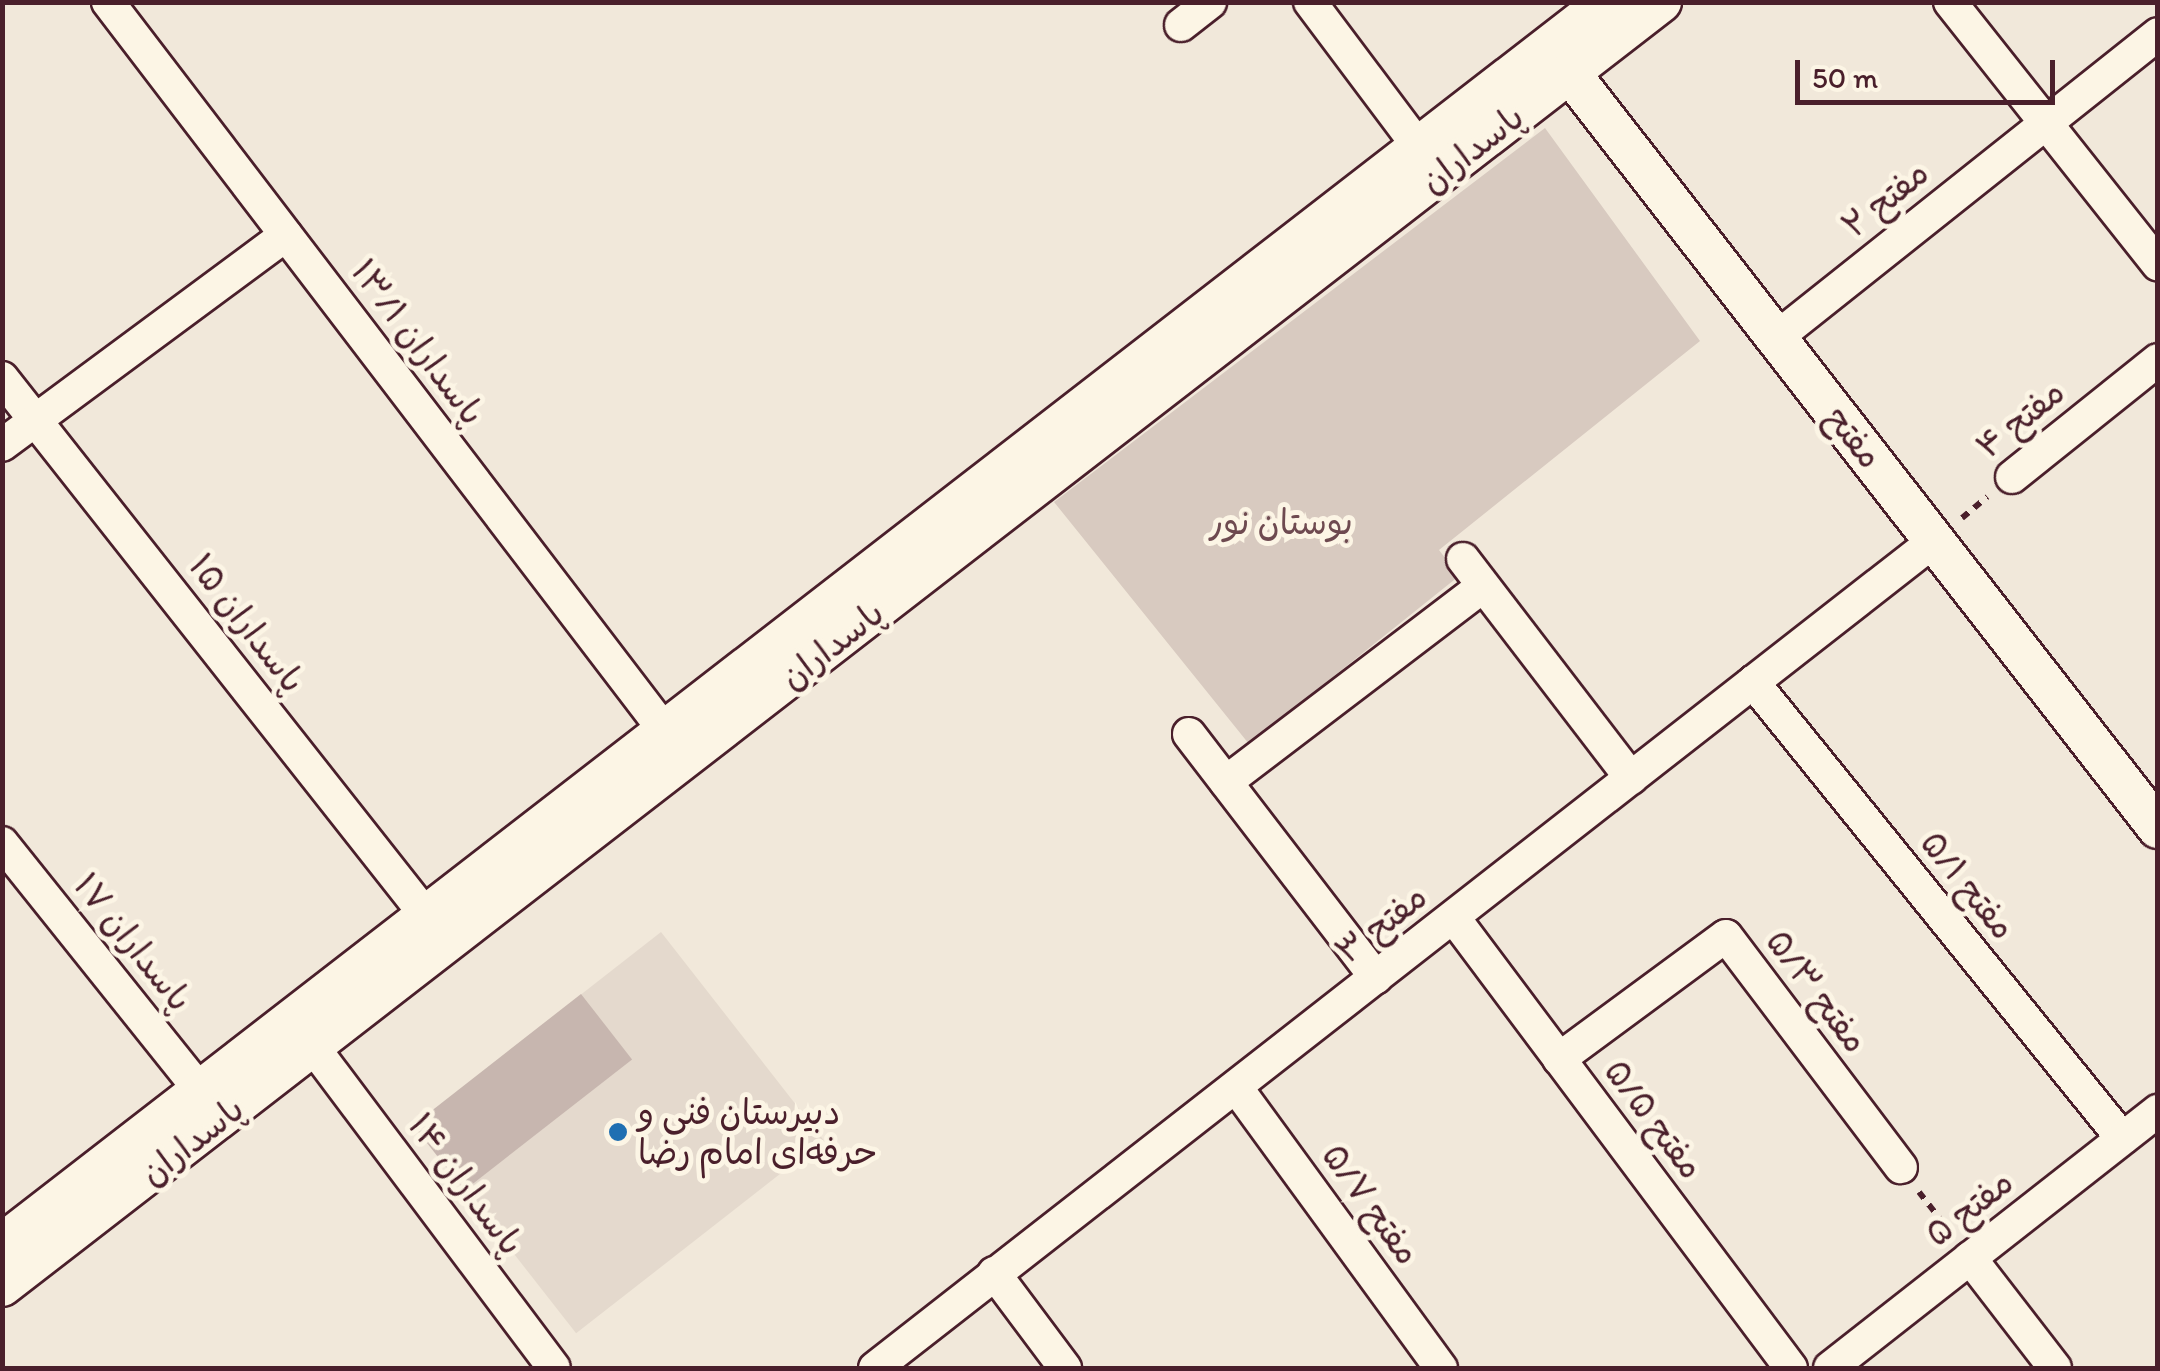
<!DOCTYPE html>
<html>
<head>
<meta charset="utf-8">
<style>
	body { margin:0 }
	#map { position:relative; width:2160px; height:1371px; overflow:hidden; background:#f1e8da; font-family:Itim,"Playpen Sans Arabic",sans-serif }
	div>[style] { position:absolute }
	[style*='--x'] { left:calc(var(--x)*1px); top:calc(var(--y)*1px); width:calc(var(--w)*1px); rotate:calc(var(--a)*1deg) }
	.built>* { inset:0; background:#e4d9cd; transform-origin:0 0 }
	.green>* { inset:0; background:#d8cac0 }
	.building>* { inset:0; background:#c7b6af; transform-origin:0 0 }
	.path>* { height:6px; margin-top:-3px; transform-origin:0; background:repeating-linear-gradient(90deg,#4a1f2b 0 8px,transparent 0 16px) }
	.roads { filter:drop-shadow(2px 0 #4a1f2b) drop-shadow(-2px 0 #4a1f2b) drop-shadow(0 2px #4a1f2b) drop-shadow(0 -2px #4a1f2b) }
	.minor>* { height:32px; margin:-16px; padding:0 16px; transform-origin:16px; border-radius:16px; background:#fcf5e5 }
	.tertiary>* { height:40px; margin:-20px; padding:0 20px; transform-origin:20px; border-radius:20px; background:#fcf5e5 }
	.dots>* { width:28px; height:28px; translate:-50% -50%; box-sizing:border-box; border:5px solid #fcf5e5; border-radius:50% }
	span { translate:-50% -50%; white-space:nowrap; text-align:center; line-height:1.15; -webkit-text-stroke:10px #fcf5e5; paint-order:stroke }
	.street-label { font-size:35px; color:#4a1f2b }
	.park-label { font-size:35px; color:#6e4a50 }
	.poi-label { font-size:35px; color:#4a1f2b }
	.left { translate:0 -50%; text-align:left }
	.frame { position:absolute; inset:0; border:5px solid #4a1f2b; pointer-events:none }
	.scale { position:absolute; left:1795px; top:60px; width:260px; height:45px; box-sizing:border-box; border:5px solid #4a1f2b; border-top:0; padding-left:12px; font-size:30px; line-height:35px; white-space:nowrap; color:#4a1f2b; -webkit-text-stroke:8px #fcf5e5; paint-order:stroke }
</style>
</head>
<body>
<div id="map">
	<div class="built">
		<div style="left:661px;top:932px;width:264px;height:314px;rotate:52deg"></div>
	</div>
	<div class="green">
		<div style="clip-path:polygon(1545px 128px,1700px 341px,1439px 550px,1459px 576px,1249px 744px,1054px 502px)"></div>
	</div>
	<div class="building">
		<div style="left:581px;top:994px;width:83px;height:213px;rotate:52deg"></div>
	</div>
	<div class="path">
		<div style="--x:1962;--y:518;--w:33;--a:-40"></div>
		<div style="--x:1919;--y:1192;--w:52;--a:52"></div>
	</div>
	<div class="roads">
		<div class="minor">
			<div style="--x:108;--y:2;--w:917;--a:52.62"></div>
			<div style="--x:1310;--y:2;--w:181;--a:53.1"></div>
			<div style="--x:1950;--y:2;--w:335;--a:51.6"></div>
			<div style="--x:1181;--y:25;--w:37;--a:-38"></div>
			<div style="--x:1776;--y:338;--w:488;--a:-38.5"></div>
			<div style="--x:2;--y:378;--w:688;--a:51.73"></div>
			<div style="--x:2;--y:445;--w:353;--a:-36.5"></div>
			<div style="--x:2012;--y:477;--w:187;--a:-38.7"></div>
			<div style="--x:1463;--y:559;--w:276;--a:52.5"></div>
			<div style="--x:1753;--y:682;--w:587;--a:51.02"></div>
			<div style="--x:1189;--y:734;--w:307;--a:52.5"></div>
			<div style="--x:1226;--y:782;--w:323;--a:-37.3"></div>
			<div style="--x:2;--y:843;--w:318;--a:51.3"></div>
			<div style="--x:1454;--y:918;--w:562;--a:53.17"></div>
			<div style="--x:313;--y:1047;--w:401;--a:53.1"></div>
			<div style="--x:1559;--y:1059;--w:207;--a:-36.4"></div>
			<div style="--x:1726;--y:936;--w:290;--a:52.9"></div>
			<div style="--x:1236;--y:1087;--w:348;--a:53.9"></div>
			<div style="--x:1970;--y:1258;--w:139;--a:52.3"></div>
			<div style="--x:994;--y:1273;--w:119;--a:53.2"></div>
			<div style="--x:875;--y:1368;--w:1344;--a:-37.99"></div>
			<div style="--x:1830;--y:1368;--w:417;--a:-38.1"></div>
		</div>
		<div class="tertiary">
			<div style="--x:1555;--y:54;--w:981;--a:52.08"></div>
			<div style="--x:2;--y:1244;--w:2029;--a:-37.75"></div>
			<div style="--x:2;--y:1286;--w:2098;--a:-37.74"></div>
		</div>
	</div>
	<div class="dots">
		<div style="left:618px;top:1132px;background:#1f6fb2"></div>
	</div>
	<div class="street-label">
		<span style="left:1472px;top:149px;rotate:-38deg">پاسداران</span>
		<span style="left:1885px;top:199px;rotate:-39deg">مفتح ۲</span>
		<span style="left:418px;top:342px;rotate:53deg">پاسداران ۱۳/۱</span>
		<span style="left:2020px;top:419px;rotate:-39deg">مفتح ۴</span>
		<span style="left:1854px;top:437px;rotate:52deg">مفتح</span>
		<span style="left:247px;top:623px;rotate:52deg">پاسداران ۱۵</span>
		<span style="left:832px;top:645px;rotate:-38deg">پاسداران</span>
		<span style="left:1968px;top:885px;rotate:51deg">مفتح ۵/۱</span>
		<span style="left:1381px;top:924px;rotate:-38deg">مفتح ۳</span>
		<span style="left:133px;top:942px;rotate:51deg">پاسداران ۱۷</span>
		<span style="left:1817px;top:991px;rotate:53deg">مفتح ۵/۳</span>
		<span style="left:1654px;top:1119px;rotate:53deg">مفتح ۵/۵</span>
		<span style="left:192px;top:1141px;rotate:-38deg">پاسداران</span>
		<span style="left:466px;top:1184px;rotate:53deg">پاسداران ۱۴</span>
		<span style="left:1371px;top:1204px;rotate:54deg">مفتح ۵/۷</span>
		<span style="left:1969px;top:1208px;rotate:-38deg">مفتح ۵</span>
	</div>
	<div class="park-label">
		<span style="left:1281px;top:522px">بوستان نور</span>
	</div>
	<div class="poi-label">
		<span class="left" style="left:638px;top:1132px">دبیرستان فنی و<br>حرفه‌ای امام رضا</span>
	</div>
	<div class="frame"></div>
	<div class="scale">50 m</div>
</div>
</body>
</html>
